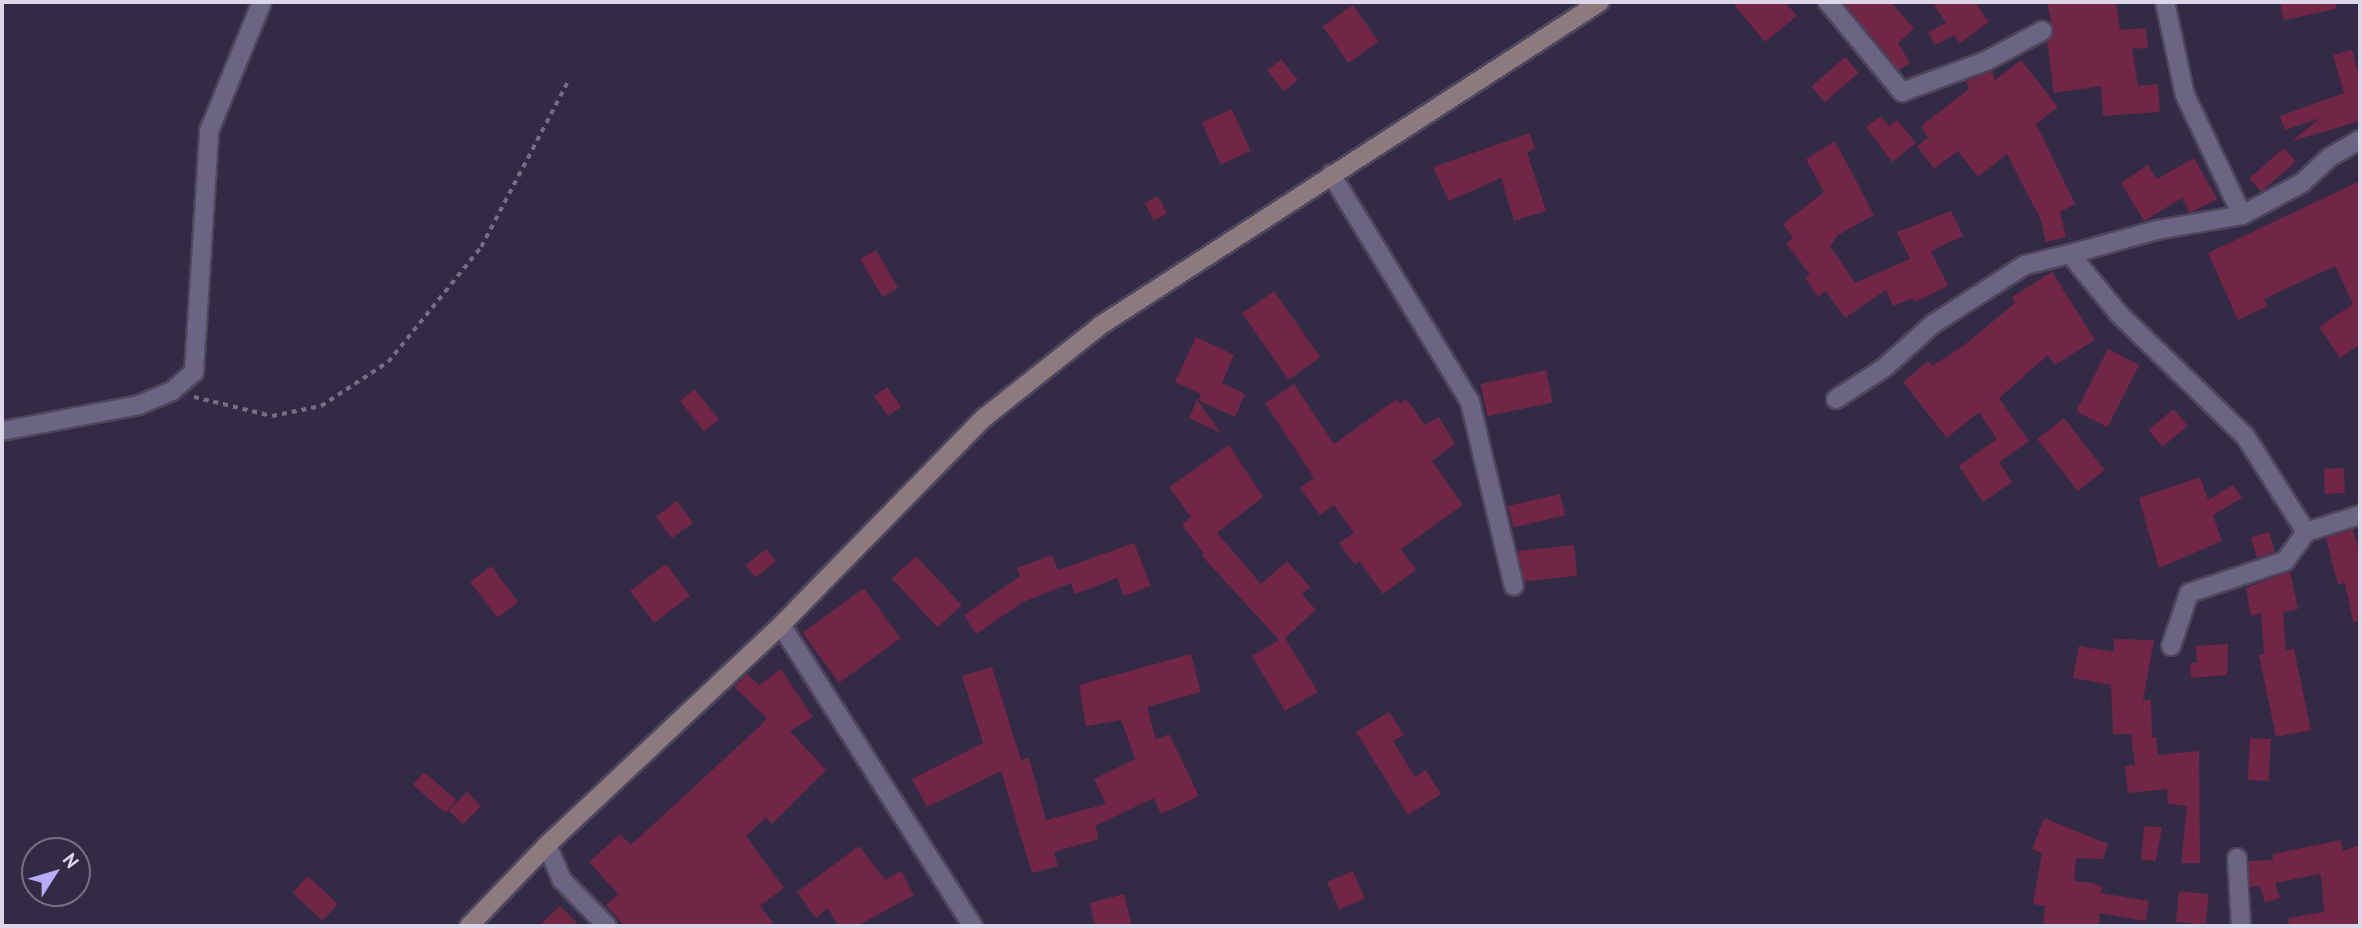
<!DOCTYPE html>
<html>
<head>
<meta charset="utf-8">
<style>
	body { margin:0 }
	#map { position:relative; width:2362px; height:928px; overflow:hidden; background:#332b46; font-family:"PT Sans",sans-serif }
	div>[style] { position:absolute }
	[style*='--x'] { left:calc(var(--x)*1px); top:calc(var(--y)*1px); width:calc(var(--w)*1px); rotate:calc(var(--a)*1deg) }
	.building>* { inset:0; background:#702644; transform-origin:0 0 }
	.path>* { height:3.5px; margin-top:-1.75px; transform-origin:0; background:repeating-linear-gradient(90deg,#756e86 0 5px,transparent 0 10px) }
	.roads { filter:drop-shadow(2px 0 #4d465c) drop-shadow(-2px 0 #4d465c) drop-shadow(0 2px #4d465c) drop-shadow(0 -2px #4d465c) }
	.minor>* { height:18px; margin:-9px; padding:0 9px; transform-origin:9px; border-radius:9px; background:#6c6483 }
	.secondary>* { height:18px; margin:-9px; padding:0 9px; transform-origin:9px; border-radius:9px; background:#8c7a7e }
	span { translate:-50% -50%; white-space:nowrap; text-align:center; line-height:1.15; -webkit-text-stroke:5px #332b46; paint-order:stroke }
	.frame { position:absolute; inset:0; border:4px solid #dbd7e8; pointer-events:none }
	.north { position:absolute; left:21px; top:837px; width:70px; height:70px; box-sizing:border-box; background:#332b46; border:2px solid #767087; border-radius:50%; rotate:53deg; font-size:19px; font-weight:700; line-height:28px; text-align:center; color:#dbd7e8 }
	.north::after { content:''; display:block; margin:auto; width:24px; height:32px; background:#b6acf8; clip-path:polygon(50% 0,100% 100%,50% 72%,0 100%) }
</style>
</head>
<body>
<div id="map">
	<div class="building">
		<div style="clip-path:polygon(1732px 2px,1785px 2px,1797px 16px,1765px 42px)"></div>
		<div style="clip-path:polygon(1843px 2px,1891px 2px,1914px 29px,1898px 43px,1910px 63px,1899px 70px)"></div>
		<div style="clip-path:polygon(1932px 2px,1975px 2px,1989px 22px,1960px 43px,1954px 35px,1935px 45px,1928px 32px,1946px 23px)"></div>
		<div style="clip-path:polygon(2047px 2px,2116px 2px,2120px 30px,2146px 28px,2148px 48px,2132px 49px,2138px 86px,2158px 84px,2160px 112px,2103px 116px,2101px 86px,2054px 93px,2047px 41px,2053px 31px)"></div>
		<div style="clip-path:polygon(2280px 2px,2336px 2px,2336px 9px,2284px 20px)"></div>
		<div style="left:1353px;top:5px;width:45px;height:37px;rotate:55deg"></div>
		<div style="clip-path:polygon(2352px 50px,2360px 79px,2360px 121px,2292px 141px,2320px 118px,2285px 130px,2280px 116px,2344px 93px,2333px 55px)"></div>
		<div style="left:1845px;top:57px;width:21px;height:45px;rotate:49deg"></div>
		<div style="left:1281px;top:59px;width:27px;height:18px;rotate:51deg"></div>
		<div style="clip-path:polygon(2021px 60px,2058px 107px,2036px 124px,2075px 204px,2060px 212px,2066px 237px,2046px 242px,2041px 220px,2007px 154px,1978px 177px,1958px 151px,1934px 169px,1917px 146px,1928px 138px,1921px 126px,1969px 89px,1966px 81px,1992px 71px,1995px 80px)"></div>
		<div style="left:1232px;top:109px;width:46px;height:33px;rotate:66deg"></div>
		<div style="clip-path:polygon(1881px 116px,1889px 126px,1897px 120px,1916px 143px,1892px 162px,1866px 127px)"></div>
		<div style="clip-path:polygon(1530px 133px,1535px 149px,1527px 152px,1546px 211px,1514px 221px,1501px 178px,1449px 201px,1433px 167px)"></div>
		<div style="clip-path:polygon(1835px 141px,1874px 215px,1838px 235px,1830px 246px,1855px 283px,1910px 259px,1897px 232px,1951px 211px,1963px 236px,1931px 251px,1948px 286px,1915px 302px,1912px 298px,1893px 306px,1886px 290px,1845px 318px,1826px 291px,1818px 297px,1805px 278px,1810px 275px,1786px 243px,1793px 238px,1783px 224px,1824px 192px,1806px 159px)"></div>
		<div style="left:2284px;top:148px;width:18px;height:46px;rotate:49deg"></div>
		<div style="clip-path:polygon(2194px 158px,2217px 199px,2190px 213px,2182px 198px,2144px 221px,2121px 183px,2148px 165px,2157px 179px)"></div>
		<div style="clip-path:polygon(2360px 181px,2360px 344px,2340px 358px,2319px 327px,2353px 304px,2335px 266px,2264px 299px,2268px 306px,2238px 320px,2208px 253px)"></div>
		<div style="left:1158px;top:196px;width:20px;height:15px;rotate:63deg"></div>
		<div style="left:876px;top:250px;width:44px;height:18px;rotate:60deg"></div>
		<div style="clip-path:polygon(2052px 272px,2095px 340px,2055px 365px,2048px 355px,1999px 398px,2029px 441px,1999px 462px,2012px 482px,1983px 502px,1959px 466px,1997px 439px,1979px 412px,1947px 438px,1903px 382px,1928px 361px,1932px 366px,1963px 346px,2015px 303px,2012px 297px)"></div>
		<div style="left:1274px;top:291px;width:81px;height:39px;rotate:55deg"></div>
		<div style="clip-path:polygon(1196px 337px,1234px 355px,1222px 383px,1245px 394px,1235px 417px,1198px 400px,1201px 394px,1175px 382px)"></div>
		<div style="left:2108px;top:349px;width:35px;height:70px;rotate:27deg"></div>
		<div style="left:1546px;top:370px;width:33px;height:67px;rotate:78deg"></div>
		<div style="clip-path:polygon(1294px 384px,1334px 444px,1397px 399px,1400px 404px,1406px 399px,1425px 425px,1439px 417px,1455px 444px,1432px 461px,1463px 505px,1401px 549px,1416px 570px,1383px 594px,1359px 561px,1355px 565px,1339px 543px,1354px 533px,1334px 505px,1320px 515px,1300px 488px,1314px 478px,1265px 403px)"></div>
		<div style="left:887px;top:387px;width:24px;height:16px;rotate:54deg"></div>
		<div style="left:695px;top:389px;width:39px;height:19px;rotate:52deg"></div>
		<div style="clip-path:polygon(1197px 400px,1221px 433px,1189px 418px)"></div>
		<div style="left:2174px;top:409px;width:22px;height:33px;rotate:51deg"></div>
		<div style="left:2064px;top:418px;width:66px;height:34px;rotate:52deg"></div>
		<div style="clip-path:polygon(1229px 445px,1263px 497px,1217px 533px,1261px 584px,1287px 561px,1310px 587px,1302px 594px,1316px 610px,1285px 638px,1318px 692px,1285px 711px,1252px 656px,1279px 640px,1202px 556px,1204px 554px,1182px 525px,1191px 517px,1169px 487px)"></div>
		<div style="left:2344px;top:468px;width:25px;height:20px;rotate:88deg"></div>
		<div style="clip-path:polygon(2200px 477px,2208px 500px,2233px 485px,2242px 498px,2213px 515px,2222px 541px,2159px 568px,2139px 498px)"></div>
		<div style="left:1560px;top:494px;width:22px;height:53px;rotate:77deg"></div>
		<div style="left:677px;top:501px;width:27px;height:26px;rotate:54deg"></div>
		<div style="clip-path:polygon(2353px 529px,2360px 555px,2360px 621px,2353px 622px,2345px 583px,2338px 584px,2326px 538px)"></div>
		<div style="left:2269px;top:532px;width:21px;height:19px;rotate:73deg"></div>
		<div style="clip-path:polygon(1134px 543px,1151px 586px,1124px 596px,1117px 578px,1075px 594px,1071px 583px,1023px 602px,976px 634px,964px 615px,1020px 576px,1017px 568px,1052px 555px,1058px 570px)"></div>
		<div style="left:1574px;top:545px;width:31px;height:56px;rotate:84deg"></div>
		<div style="left:766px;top:549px;width:16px;height:26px;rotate:52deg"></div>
		<div style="left:916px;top:556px;width:67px;height:33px;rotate:47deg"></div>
		<div style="left:666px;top:564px;width:40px;height:45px;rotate:53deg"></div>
		<div style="left:491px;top:566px;width:45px;height:26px;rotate:53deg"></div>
		<div style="clip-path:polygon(2290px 571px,2298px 609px,2283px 612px,2286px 650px,2294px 649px,2311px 730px,2276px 737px,2259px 655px,2264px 654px,2261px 613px,2251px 616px,2246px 588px)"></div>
		<div style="left:864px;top:588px;width:62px;height:76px;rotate:54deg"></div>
		<div style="clip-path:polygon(2114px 639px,2154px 640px,2143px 700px,2151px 700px,2152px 737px,2156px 737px,2158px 755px,2199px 751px,2200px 863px,2181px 863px,2187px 806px,2168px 804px,2167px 789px,2128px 793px,2125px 766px,2135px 765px,2131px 734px,2113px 734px,2111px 685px,2073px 678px,2079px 646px,2114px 652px)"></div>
		<div style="clip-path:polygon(2228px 644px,2227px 675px,2191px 678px,2190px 663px,2197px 663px,2196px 646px)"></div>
		<div style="clip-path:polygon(1191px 654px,1201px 692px,1147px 707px,1156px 740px,1169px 734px,1199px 796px,1161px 814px,1154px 798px,1095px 826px,1099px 839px,1054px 852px,1058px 866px,1032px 873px,1001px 771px,927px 807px,912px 779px,983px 743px,962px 676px,992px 667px,1021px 760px,1029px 758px,1046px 820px,1106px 804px,1094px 779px,1135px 759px,1121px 720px,1086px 726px,1079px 685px)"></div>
		<div style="clip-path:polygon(781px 669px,813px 717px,790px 731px,826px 770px,772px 824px,766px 817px,746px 836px,784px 888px,760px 906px,775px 926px,624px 926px,606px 905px,618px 894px,589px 862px,620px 834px,631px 845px,760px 726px,767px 718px,734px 687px,747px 674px,759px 685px)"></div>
		<div style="clip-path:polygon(1389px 712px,1404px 735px,1393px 741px,1415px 777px,1426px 770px,1441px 794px,1408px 815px,1356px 732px)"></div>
		<div style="left:2250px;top:738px;width:21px;height:42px;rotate:3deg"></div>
		<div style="left:424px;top:772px;width:43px;height:17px;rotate:41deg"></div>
		<div style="left:467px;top:792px;width:20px;height:26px;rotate:45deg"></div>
		<div style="clip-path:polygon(2044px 818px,2108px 844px,2103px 859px,2076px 858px,2074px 881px,2093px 883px,2102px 887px,2101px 893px,2149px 901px,2146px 921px,2100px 913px,2099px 926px,2043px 926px,2045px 906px,2033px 904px,2042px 853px,2032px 849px)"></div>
		<div style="clip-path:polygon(2144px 826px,2162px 827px,2156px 861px,2141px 860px)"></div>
		<div style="clip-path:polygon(2341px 840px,2343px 851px,2360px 845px,2360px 926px,2289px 926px,2288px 918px,2324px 912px,2321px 874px,2275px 883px,2280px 898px,2265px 903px,2260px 886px,2250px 887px,2249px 861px,2273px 860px,2272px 854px)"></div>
		<div style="clip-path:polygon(859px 846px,885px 880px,901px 871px,914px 895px,857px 926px,838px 926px,828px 908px,816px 918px,797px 892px)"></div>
		<div style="left:1353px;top:871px;width:30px;height:28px;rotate:67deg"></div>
		<div style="left:308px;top:876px;width:41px;height:23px;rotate:43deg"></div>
		<div style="left:2179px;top:891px;width:30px;height:31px;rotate:6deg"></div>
		<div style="clip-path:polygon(1124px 894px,1132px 926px,1095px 926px,1090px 903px)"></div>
		<div style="clip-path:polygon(560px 906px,580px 926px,539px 926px)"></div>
	</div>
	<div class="path">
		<div style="--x:194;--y:397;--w:80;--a:13.7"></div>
		<div style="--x:272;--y:416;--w:50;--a:-11.5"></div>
		<div style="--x:321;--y:406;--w:80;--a:-33.3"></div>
		<div style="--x:388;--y:362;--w:148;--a:-51"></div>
		<div style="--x:481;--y:247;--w:185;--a:-62.3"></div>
	</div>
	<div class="roads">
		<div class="minor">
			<div style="--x:1828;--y:2;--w:117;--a:50.6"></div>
			<div style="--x:1902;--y:92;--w:90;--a:-20.3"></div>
			<div style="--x:1986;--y:61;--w:64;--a:-28.2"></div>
			<div style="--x:2165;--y:2;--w:95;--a:77.9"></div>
			<div style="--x:2185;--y:95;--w:133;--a:64.6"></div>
			<div style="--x:1331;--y:174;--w:267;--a:58.6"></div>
			<div style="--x:1470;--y:402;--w:189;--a:76.6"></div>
			<div style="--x:1836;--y:399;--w:57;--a:-32.9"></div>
			<div style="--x:1884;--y:368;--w:66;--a:-41.9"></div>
			<div style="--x:1933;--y:324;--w:109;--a:-32.7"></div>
			<div style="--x:2025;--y:265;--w:46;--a:-13.7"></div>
			<div style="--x:2;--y:431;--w:139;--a:-10.7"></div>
			<div style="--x:139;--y:405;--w:36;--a:-23"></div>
			<div style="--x:172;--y:391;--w:29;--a:-41"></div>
			<div style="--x:194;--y:372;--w:241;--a:-86.4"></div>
			<div style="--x:209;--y:131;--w:139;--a:-67.7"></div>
			<div style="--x:2306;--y:532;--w:114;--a:-122.4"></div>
			<div style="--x:2245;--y:436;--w:175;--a:-135.9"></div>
			<div style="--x:2119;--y:314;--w:77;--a:-129.2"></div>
			<div style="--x:2070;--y:254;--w:90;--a:-15.4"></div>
			<div style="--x:2157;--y:230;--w:86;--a:-10"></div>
			<div style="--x:2242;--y:215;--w:68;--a:-28.1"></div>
			<div style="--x:2302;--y:183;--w:38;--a:-43"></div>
			<div style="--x:2330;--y:157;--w:34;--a:-30"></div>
			<div style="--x:781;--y:625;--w:357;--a:57.5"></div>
			<div style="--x:2171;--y:646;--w:56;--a:-71.2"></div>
			<div style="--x:2189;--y:593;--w:101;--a:-18.4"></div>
			<div style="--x:2285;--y:561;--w:36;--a:-54"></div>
			<div style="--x:2306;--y:532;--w:57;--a:-17.5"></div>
			<div style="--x:547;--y:845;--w:38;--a:67"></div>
			<div style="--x:562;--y:880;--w:64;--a:45.6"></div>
			<div style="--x:2237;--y:858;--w:68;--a:86.6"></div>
		</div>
		<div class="secondary">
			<div style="--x:469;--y:926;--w:112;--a:-46.1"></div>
			<div style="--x:547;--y:845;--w:321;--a:-43.2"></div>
			<div style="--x:781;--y:625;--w:291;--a:-45.6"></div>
			<div style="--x:985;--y:417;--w:148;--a:-38.4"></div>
			<div style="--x:1101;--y:325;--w:594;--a:-32.91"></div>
		</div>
	</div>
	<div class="frame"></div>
	<div class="north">N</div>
</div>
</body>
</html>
